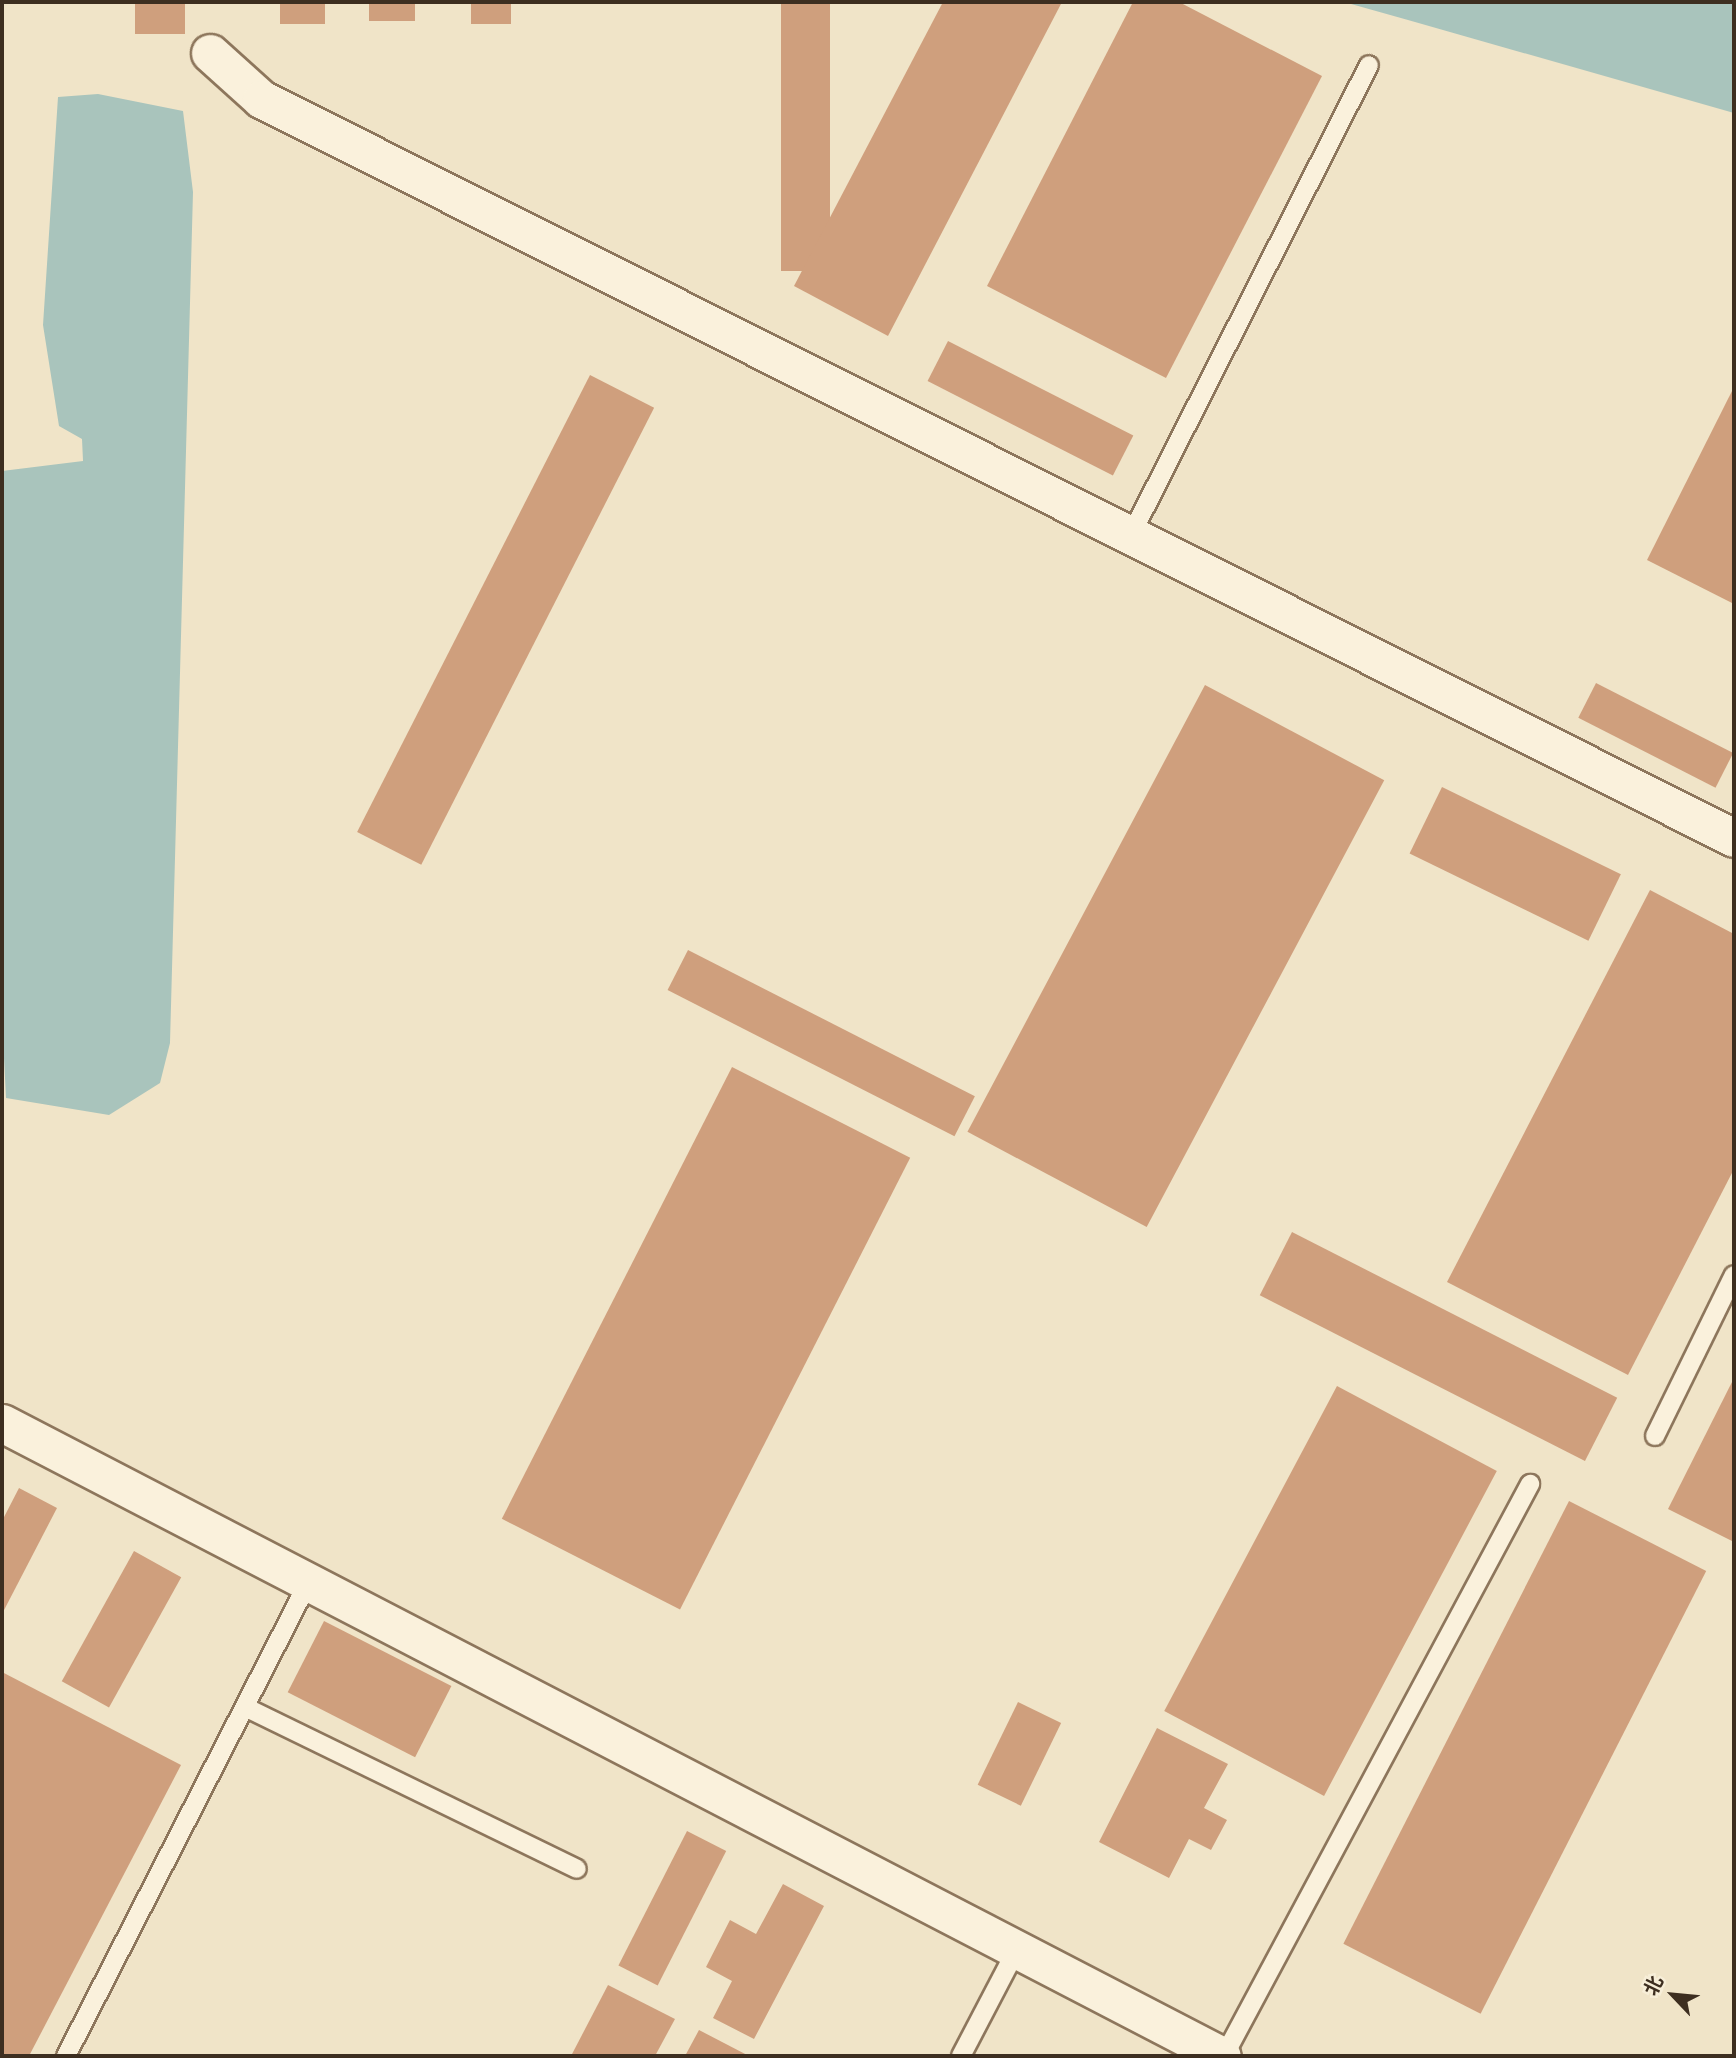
<!DOCTYPE html>
<html>
<head>
<meta charset="utf-8">
<style>
	body { margin:0 }
	#map { position:relative; width:1736px; height:2058px; overflow:hidden; background:#f0e4c8; font-family:"Roboto Serif","Noto Sans SC",serif }
	div>[style] { position:absolute }
	[style*='--x'] { left:calc(var(--x)*1px); top:calc(var(--y)*1px); width:calc(var(--w)*1px); rotate:calc(var(--a)*1deg) }
	.water>* { inset:0; background:#a9c4bc }
	.building>* { inset:0; background:#cf9f7d; transform-origin:0 0 }
	.roads { filter:drop-shadow(2px 0 #8d765c) drop-shadow(-2px 0 #8d765c) drop-shadow(0 2px #8d765c) drop-shadow(0 -2px #8d765c) }
	.lane>* { height:18px; margin:-9px; padding:0 9px; transform-origin:9px; border-radius:9px; background:#faf1dc }
	.street>* { height:37px; margin:-18.5px; padding:0 18.5px; transform-origin:18.5px; border-radius:18.5px; background:#faf1dc }
	span { translate:-50% -50%; white-space:nowrap; text-align:center; line-height:1.15; -webkit-text-stroke:5px #f7eed8; paint-order:stroke }
	.frame { position:absolute; inset:0; border:4px solid #3d2e20; pointer-events:none }
	.north { position:absolute; left:1638px; top:1960px; width:70px; height:70px; -webkit-text-stroke:5px #f7eed8; paint-order:stroke; rotate:296deg; font-size:19px; font-weight:700; line-height:28px; text-align:center; color:#3d2e20 }
	.north::after { content:''; display:block; margin:auto; width:24px; height:32px; background:#3d2e20; clip-path:polygon(50% 0,100% 100%,50% 72%,0 100%) }
</style>
</head>
<body>
<div id="map">
	<div class="water">
		<div style="clip-path:polygon(1344px 2px,1734px 2px,1734px 113px,1408px 20px)"></div>
		<div style="clip-path:polygon(98px 94px,183px 111px,193px 192px,170px 1043px,160px 1083px,109px 1115px,6px 1098px,2px 1018px,2px 471px,83px 461px,82px 439px,59px 426px,43px 325px,58px 97px)"></div>
	</div>
	<div class="building">
		<div style="left:135px;top:2px;width:50px;height:32px"></div>
		<div style="left:280px;top:2px;width:45px;height:22px"></div>
		<div style="left:369px;top:2px;width:46px;height:19px"></div>
		<div style="left:471px;top:2px;width:40px;height:22px"></div>
		<div style="left:781px;top:2px;width:49px;height:269px"></div>
		<div style="clip-path:polygon(943px 2px,1062px 2px,888px 336px,794px 286px)"></div>
		<div style="clip-path:polygon(1133px 2px,1179px 2px,1322px 76px,1166px 378px,987px 286px)"></div>
		<div style="left:948px;top:341px;width:208px;height:45px;rotate:27deg"></div>
		<div style="left:590px;top:375px;width:72px;height:513px;rotate:27deg"></div>
		<div style="clip-path:polygon(1734px 387px,1734px 604px,1647px 560px)"></div>
		<div style="left:1596px;top:683px;width:154px;height:39px;rotate:27deg"></div>
		<div style="left:1205px;top:685px;width:203px;height:506px;rotate:28deg"></div>
		<div style="left:1442px;top:787px;width:199px;height:74px;rotate:26deg"></div>
		<div style="clip-path:polygon(1650px 890px,1734px 934px,1734px 1169px,1628px 1375px,1447px 1282px)"></div>
		<div style="left:688px;top:950px;width:322px;height:45px;rotate:27deg"></div>
		<div style="left:732px;top:1067px;width:200px;height:507px;rotate:27deg"></div>
		<div style="left:1292px;top:1232px;width:365px;height:71px;rotate:27deg"></div>
		<div style="clip-path:polygon(1734px 1378px,1734px 1542px,1668px 1509px)"></div>
		<div style="left:1337px;top:1386px;width:181px;height:368px;rotate:28deg"></div>
		<div style="clip-path:polygon(19px 1488px,57px 1508px,2px 1614px,2px 1521px)"></div>
		<div style="left:1569px;top:1501px;width:154px;height:497px;rotate:27deg"></div>
		<div style="left:134px;top:1551px;width:54px;height:149px;rotate:29deg"></div>
		<div style="left:324px;top:1621px;width:143px;height:80px;rotate:27deg"></div>
		<div style="clip-path:polygon(2px 1672px,181px 1765px,29px 2056px,2px 2056px)"></div>
		<div style="left:1018px;top:1702px;width:48px;height:92px;rotate:26deg"></div>
		<div style="clip-path:polygon(1157px 1728px,1228px 1764px,1204px 1808px,1227px 1820px,1211px 1850px,1189px 1839px,1169px 1878px,1099px 1842px)"></div>
		<div style="left:687px;top:1831px;width:44px;height:151px;rotate:27deg"></div>
		<div style="clip-path:polygon(783px 1884px,824px 1906px,754px 2039px,713px 2018px,732px 1981px,706px 1967px,730px 1920px,756px 1934px)"></div>
		<div style="clip-path:polygon(608px 1985px,675px 2019px,655px 2056px,571px 2056px)"></div>
		<div style="clip-path:polygon(699px 2030px,749px 2056px,685px 2056px)"></div>
	</div>
	<div class="roads">
		<div class="lane">
			<div style="--x:1129;--y:539;--w:531;--a:-63.15"></div>
			<div style="--x:1655;--y:1436;--w:179;--a:-63.9"></div>
			<div style="--x:245;--y:1707;--w:369;--a:26"></div>
			<div style="--x:66;--y:2056;--w:534;--a:-62.91"></div>
			<div style="--x:961;--y:2056;--w:121;--a:-62.4"></div>
			<div style="--x:1224;--y:2056;--w:649;--a:-61.85"></div>
		</div>
		<div class="street">
			<div style="--x:210;--y:53;--w:69;--a:42"></div>
			<div style="--x:261;--y:99;--w:1648;--a:26.64"></div>
			<div style="--x:2;--y:1423;--w:1374;--a:27.42"></div>
		</div>
	</div>
	<div class="frame"></div>
	<div class="north">北</div>
</div>
</body>
</html>
